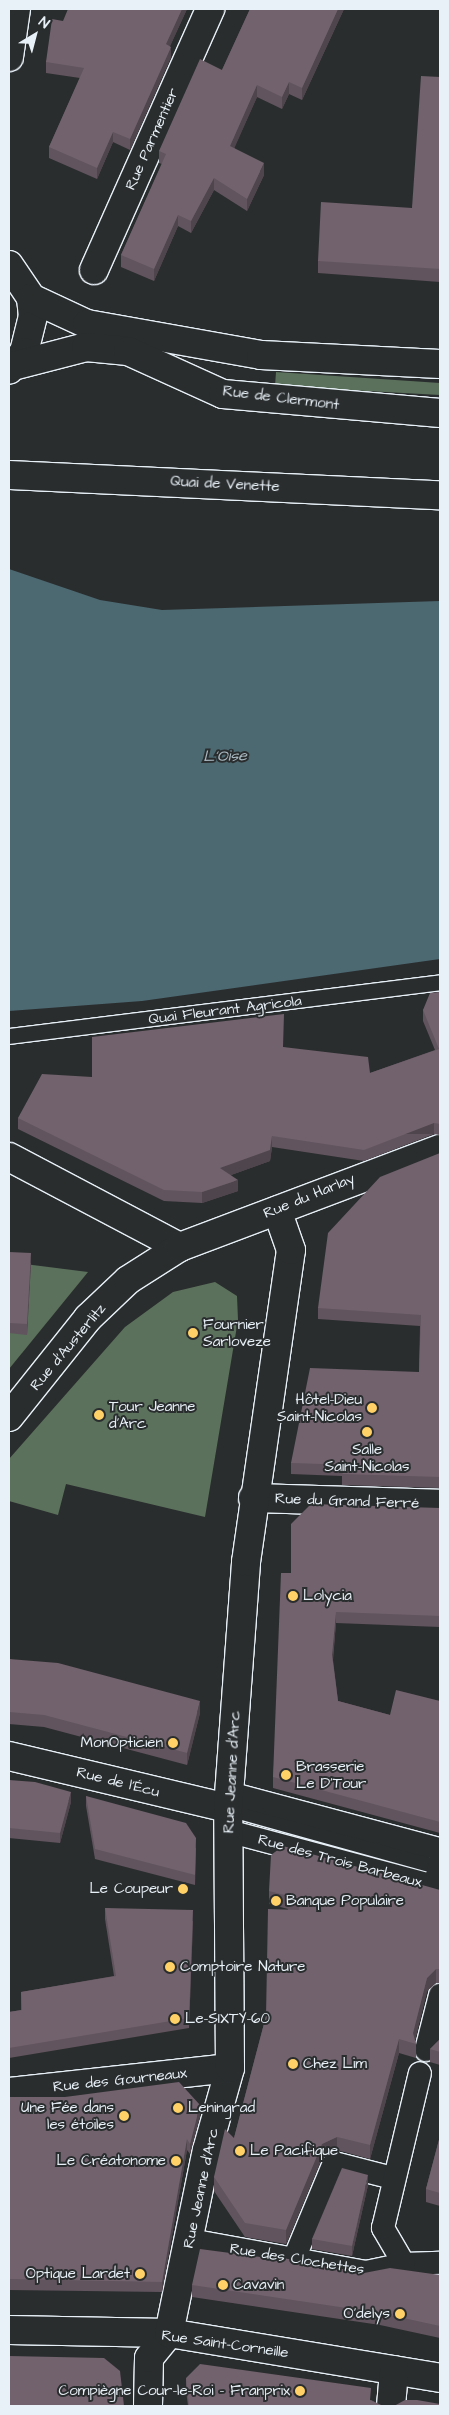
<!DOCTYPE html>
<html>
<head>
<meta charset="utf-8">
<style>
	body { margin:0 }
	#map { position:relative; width:449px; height:2415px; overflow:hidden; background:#2a2d2e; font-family:"Architects Daughter",sans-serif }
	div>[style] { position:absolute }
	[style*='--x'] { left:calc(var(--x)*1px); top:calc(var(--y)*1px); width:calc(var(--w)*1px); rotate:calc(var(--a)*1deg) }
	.green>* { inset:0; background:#5b715c }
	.water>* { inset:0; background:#4c6871 }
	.roads { filter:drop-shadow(1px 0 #e8f1f8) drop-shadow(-1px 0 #e8f1f8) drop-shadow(0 1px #e8f1f8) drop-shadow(0 -1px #e8f1f8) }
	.service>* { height:15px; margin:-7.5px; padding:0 7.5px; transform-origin:7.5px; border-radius:7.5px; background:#2a2d2e }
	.pedestrian>* { height:22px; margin:-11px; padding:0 11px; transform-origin:11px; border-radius:11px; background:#2a2d2e }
	.minor>* { height:28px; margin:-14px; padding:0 14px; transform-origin:14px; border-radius:14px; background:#2a2d2e }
	.tertiary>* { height:28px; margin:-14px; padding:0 14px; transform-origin:14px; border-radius:14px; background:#2a2d2e }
	.secondary>* { height:28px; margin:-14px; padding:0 14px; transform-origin:14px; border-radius:14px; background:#2a2d2e }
	.wall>* { inset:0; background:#61545e }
	.shaded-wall>* { inset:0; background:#4f454c; transform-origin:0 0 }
	.building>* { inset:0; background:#71626d }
	.dots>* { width:14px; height:14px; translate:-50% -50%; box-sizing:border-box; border:2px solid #2a2d2e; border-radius:50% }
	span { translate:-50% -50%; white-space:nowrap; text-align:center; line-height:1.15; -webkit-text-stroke:4px #2a2d2e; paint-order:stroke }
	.street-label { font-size:15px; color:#e8f1f8 }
	.poi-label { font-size:15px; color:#e8f1f8 }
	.left { translate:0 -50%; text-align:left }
	.right { translate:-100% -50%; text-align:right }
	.water-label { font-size:16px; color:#aabac2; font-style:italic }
	.frame { position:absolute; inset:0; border:10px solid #e8f1f8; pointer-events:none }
	.north { position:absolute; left:10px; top:10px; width:50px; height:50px; -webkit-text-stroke:4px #2a2d2e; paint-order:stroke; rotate:37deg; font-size:14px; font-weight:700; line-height:20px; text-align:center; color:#e8f1f8 }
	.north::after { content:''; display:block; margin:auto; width:18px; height:22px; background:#e8f1f8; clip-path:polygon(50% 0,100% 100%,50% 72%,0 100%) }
</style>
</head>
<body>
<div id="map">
	<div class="green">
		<div style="clip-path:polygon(276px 372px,440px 383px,440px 395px,275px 386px)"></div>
		<div style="clip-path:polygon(9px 1262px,88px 1272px,9px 1369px)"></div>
		<div style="clip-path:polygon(215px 1282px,237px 1296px,238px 1320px,205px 1517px,66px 1484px,58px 1515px,9px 1501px,9px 1459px,125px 1327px,173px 1292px)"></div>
	</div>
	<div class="water">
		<div style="clip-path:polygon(9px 569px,100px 600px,162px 610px,440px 601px,440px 959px,142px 1001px,9px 1011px)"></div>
	</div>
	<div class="roads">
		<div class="service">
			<div style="--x:9;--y:1036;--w:434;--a:-7.1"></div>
			<div style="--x:228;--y:1808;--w:205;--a:15.6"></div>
		</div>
		<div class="pedestrian">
			<div style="--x:229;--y:1793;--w:218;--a:14.9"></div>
			<div style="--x:228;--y:1831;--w:213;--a:14.9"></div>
			<div style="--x:434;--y:1886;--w:23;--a:-75"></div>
			<div style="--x:426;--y:2050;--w:57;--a:-75.7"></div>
			<div style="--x:190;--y:2240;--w:179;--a:10.3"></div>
			<div style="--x:366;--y:2272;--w:39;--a:-12"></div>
			<div style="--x:404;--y:2264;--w:36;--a:-2"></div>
			<div style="--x:294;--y:2259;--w:104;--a:-67.4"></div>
			<div style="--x:334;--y:2163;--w:61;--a:14.3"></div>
			<div style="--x:404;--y:2264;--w:42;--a:-120.3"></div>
			<div style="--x:383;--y:2228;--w:159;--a:-76.6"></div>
		</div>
		<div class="minor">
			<div style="--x:94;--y:270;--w:286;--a:-66"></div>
			<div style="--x:9;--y:475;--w:431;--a:2.7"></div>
			<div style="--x:9;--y:1756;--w:225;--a:13.4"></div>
			<div style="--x:9;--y:2330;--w:160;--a:1.1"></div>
			<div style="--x:169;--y:2333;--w:275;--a:9.4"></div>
			<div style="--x:148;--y:2406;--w:48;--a:-88.8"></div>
			<div style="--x:149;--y:2358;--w:32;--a:-51"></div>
			<div style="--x:169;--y:2333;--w:187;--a:-78.3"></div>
			<div style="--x:207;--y:2150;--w:85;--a:-74.3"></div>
			<div style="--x:391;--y:2406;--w:36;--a:-85"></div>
		</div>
		<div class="tertiary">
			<div style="--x:9;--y:1157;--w:193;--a:27.8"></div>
			<div style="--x:9;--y:1417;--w:127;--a:-51.4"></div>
			<div style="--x:88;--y:1318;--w:55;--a:-43.5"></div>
			<div style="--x:128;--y:1280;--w:62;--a:-32.4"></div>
			<div style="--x:180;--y:1247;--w:278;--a:-20.7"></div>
			<div style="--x:253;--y:1498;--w:187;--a:1.8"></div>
			<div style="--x:9;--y:2092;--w:222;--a:-6.2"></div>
			<div style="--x:230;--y:2068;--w:260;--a:-90.4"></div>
			<div style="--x:228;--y:1808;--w:247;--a:-85.8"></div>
			<div style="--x:246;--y:1562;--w:315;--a:-81.8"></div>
			<div style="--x:291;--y:1250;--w:42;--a:-109.3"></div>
		</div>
		<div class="secondary">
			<div style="--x:9;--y:57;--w:49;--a:-81.7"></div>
			<div style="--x:9;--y:265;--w:40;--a:56"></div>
			<div style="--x:31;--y:298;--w:18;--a:84"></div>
			<div style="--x:33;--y:316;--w:37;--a:104"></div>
			<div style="--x:24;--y:352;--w:23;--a:130"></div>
			<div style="--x:31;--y:298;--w:62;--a:24.9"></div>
			<div style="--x:87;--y:324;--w:177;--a:10.1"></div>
			<div style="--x:261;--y:355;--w:179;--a:2.9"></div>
			<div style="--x:13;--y:366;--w:75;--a:-14.6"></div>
			<div style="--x:86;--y:347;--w:42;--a:5.4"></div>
			<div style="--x:128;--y:351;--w:104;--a:24.4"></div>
			<div style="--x:223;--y:394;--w:218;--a:5"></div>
		</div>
	</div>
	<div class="wall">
		<div style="clip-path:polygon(187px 9px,170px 46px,171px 57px,130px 150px,113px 142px,97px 179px,49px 158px,49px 147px,80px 78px,46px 73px,46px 62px,63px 21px)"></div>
		<div style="clip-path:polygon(250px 9px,344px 9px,302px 100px,289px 94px,282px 109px,257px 97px,234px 148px,264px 175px,247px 211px,214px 190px,191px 233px,178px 226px,154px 281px,121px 267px,121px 255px,162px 164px,159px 163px,159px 151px,222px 70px)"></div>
		<div style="clip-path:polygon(440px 77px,440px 282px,318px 273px,318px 261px,412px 208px)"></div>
		<div style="clip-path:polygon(440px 992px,440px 1135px,434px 1134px,364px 1161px,272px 1147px,270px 1161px,231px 1175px,238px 1191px,202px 1203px,164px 1201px,18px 1129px,18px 1118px,283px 1047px,370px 1073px,435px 1050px,423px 1021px,423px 1010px)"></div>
		<div style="clip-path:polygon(440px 1153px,440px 1488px,342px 1485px,342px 1476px,291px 1474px,291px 1463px,419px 1372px,420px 1326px,318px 1319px,318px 1308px)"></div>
		<div style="clip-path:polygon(9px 1252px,31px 1263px,27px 1335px,9px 1333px)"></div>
		<div style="clip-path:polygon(440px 1508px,440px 1627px,336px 1623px,333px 1660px,338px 1701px,390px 1715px,440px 1701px,440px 1833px,273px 1788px,273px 1777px,291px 1573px)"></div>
		<div style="clip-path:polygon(9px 1659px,200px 1713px,187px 1765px,44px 1727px,9px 1724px)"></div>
		<div style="clip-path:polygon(9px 1780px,71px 1802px,60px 1843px,9px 1838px)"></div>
		<div style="clip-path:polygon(86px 1796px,196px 1848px,195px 1885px,95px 1859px,86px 1806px)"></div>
		<div style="clip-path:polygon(440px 1890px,440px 1983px,436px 1983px,427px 1991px,415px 2040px,416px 2044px,416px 2058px,399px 2053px,370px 2159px,337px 2150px,322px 2158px,286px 2244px,245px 2237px,214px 2191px,214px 2177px,234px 2138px,266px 2016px,288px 1909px,269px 1904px,269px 1891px)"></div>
		<div style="clip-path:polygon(105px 1908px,193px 1921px,189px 2028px,9px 2058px,9px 2012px,21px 2010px,21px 1992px,114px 1976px,105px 1919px)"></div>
		<div style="clip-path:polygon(440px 2034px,440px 2065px,430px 2062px,430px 2049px,439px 2040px)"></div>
		<div style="clip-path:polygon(9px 2097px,200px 2116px,190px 2154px,187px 2150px,162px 2292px,9px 2290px)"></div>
		<div style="clip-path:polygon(440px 2136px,440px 2206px,426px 2202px,426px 2189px)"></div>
		<div style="clip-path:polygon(368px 2185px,352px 2256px,312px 2249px,312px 2239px)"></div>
		<div style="clip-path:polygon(266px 2255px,364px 2273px,440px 2275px,440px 2338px,380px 2325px,192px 2297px,192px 2285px,266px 2258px)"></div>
		<div style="clip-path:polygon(186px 2378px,371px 2400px,383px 2406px,188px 2406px,186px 2390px)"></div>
	</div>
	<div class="shaded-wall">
		<div style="clip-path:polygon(182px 9px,187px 9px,166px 55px,166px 44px)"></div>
		<div style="clip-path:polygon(338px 9px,344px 9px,302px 100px,302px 88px)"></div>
		<div style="clip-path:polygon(171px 47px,171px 57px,130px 150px,130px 139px)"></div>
		<div style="clip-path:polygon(289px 82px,289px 94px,282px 109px,282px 97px)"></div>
		<div style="clip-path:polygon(257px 85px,257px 97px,230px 158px,230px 146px)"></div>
		<div style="clip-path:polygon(113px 132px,113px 142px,97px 179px,97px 168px)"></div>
		<div style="clip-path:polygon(264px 163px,264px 175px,247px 211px,247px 199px)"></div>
		<div style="clip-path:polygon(214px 178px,214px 190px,191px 233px,191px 221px)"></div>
		<div style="clip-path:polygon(178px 215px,178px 226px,154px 281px,154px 269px)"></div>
		<div style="left:434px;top:1123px;width:11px;height:75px;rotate:90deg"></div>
		<div style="clip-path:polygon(272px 1136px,272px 1147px,270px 1161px,220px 1179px,220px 1168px)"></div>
		<div style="clip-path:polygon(238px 1180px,238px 1191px,202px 1203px,202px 1192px)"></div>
		<div style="clip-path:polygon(31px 1253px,31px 1263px,27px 1335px,27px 1324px)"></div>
		<div style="clip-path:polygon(336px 1612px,336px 1623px,332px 1666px,332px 1655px)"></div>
		<div style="clip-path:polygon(200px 1701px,200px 1713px,187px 1765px,187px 1753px)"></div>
		<div style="clip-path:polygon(71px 1792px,71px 1802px,60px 1843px,60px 1833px)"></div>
		<div style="clip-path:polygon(193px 1910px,193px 1921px,189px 2028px,189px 2018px)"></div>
		<div style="clip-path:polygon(436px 1969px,436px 1983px,427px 1991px,414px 2044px,413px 2033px,427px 1978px)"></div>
		<div style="clip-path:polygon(399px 2039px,399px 2053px,370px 2159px,370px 2145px)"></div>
		<div style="clip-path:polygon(200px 2105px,200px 2116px,190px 2154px,190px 2144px)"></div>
		<div style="clip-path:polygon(337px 2137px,337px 2150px,322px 2158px,286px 2244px,286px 2230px,322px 2144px)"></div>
		<div style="clip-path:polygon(187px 2139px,187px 2150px,162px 2292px,162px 2282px)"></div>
		<div style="clip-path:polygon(368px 2175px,368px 2185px,352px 2256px,352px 2246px)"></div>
	</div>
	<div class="building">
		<div style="clip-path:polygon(68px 9px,182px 9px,166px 44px,171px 47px,130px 139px,113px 132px,97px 168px,49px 147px,84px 68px,46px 62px,52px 19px,63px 21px)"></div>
		<div style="clip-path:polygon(250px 9px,338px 9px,302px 88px,289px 82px,282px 97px,257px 85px,230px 146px,264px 163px,247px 199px,214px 178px,191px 221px,178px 215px,154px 269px,121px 255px,166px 154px,159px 151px,200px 59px,222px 70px)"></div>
		<div style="clip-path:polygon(421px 76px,440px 77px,440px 269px,318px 261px,321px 202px,412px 208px)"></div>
		<div style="clip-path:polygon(440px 992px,440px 1124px,434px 1123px,364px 1150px,272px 1136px,270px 1150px,220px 1168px,238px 1180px,202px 1192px,164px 1190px,18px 1118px,42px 1074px,92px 1077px,92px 1037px,284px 1014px,283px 1047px,368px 1057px,370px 1073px,439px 1049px,423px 1010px,430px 993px)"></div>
		<div style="clip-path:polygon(440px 1153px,440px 1477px,342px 1474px,351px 1465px,291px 1463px,310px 1368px,419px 1372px,421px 1315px,318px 1308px,328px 1233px,380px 1177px)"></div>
		<div style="clip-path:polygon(9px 1252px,31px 1253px,27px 1324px,9px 1323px)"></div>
		<div style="clip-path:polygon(311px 1504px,440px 1508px,440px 1616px,336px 1612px,332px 1655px,338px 1701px,390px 1715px,396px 1690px,440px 1701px,440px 1822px,273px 1777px,281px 1573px,291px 1573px,291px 1524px)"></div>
		<div style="clip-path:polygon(9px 1659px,58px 1663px,200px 1701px,187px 1753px,44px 1715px,9px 1712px)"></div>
		<div style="clip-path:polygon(9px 1780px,35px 1782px,71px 1792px,60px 1833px,9px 1828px)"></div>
		<div style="clip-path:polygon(86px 1796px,186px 1823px,196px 1838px,195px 1875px,95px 1849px)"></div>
		<div style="clip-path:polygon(283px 1846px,440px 1890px,440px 1969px,436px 1969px,427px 1978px,413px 2033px,416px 2044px,399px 2039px,370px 2145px,337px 2137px,322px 2144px,286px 2230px,245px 2223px,214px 2177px,225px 2129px,234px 2138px,266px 2016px,268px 1909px,299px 1910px,300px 1899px,269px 1891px,271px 1855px)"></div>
		<div style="clip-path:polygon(105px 1908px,193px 1910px,189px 2018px,9px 2048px,9px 2012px,22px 2010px,21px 1992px,116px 1976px)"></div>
		<div style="clip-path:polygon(440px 2034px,440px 2052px,430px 2049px,439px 2040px)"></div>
		<div style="clip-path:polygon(179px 2082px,200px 2105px,190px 2144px,187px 2139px,162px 2282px,9px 2279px,9px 2097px,65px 2097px)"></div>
		<div style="clip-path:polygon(440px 2136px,440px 2193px,426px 2189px)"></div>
		<div style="clip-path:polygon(342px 2168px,368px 2175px,352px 2246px,312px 2239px)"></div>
		<div style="clip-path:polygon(200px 2249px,268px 2258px,266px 2255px,364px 2273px,390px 2268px,440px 2275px,440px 2326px,380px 2313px,192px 2285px)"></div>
		<div style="clip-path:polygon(9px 2356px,104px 2358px,120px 2371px,124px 2406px,9px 2406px)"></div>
		<div style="clip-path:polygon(200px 2364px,371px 2388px,370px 2400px,383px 2406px,189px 2406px,186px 2378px)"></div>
		<div style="clip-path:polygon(405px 2400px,417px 2400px,440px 2404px,440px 2406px,394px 2406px)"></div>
	</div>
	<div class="dots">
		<div style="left:193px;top:1333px;background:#ffd166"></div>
		<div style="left:372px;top:1408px;background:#ffd166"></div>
		<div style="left:99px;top:1415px;background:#ffd166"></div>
		<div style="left:367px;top:1432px;background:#ffd166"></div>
		<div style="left:293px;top:1596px;background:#ffd166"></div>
		<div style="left:173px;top:1743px;background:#ffd166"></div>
		<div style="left:286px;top:1775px;background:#ffd166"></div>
		<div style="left:183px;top:1889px;background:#ffd166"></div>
		<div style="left:276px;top:1901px;background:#ffd166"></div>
		<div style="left:170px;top:1967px;background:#ffd166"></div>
		<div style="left:175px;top:2019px;background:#ffd166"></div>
		<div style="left:293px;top:2064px;background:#ffd166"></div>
		<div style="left:178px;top:2108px;background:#ffd166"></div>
		<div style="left:124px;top:2116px;background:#ffd166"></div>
		<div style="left:240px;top:2151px;background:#ffd166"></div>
		<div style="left:176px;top:2161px;background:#ffd166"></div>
		<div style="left:140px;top:2274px;background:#ffd166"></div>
		<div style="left:223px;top:2285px;background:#ffd166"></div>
		<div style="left:400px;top:2314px;background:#ffd166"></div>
		<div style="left:300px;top:2391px;background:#ffd166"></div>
	</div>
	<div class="street-label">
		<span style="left:152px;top:139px;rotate:-66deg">Rue Parmentier</span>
		<span style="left:281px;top:398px;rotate:7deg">Rue de Clermont</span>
		<span style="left:225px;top:484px;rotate:3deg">Quai de Venette</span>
		<span style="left:225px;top:1010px;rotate:-7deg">Quai Fleurant Agricola</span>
		<span style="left:309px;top:1196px;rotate:-22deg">Rue du Harlay</span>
		<span style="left:68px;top:1347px;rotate:-50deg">Rue d'Austerlitz</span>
		<span style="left:347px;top:1501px;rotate:2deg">Rue du Grand Ferré</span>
		<span style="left:232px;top:1772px;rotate:-87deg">Rue Jeanne d'Arc</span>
		<span style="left:118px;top:1782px;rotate:14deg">Rue de l'Écu</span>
		<span style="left:340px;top:1861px;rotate:15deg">Rue des Trois Barbeaux</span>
		<span style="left:120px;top:2080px;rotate:-6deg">Rue des Gourneaux</span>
		<span style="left:201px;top:2188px;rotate:-78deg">Rue Jeanne d'Arc</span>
		<span style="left:297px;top:2259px;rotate:9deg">Rue des Clochettes</span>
		<span style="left:225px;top:2344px;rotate:8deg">Rue Saint-Corneille</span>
	</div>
	<div class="poi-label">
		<span class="left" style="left:203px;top:1333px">Fournier<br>Sarloveze</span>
		<span class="right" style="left:362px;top:1408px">Hôtel-Dieu<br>Saint-Nicolas</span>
		<span class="left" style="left:109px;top:1415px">Tour Jeanne<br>d'Arc</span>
		<span style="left:367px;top:1458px">Salle<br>Saint-Nicolas</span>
		<span class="left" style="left:303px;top:1596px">Lolycia</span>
		<span class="right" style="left:163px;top:1743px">MonOpticien</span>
		<span class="left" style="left:296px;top:1775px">Brasserie<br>Le D’Tour</span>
		<span class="right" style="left:173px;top:1889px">Le Coupeur</span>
		<span class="left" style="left:286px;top:1901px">Banque Populaire</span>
		<span class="left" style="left:180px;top:1967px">Comptoire Nature</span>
		<span class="left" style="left:185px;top:2019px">Le-SIXTY-60</span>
		<span class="left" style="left:303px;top:2064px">Chez Lim</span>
		<span class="right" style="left:114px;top:2116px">Une Fée dans<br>les étoiles</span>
		<span class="left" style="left:188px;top:2108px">Leningrad</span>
		<span class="left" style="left:250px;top:2151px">Le Pacifique</span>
		<span class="right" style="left:166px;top:2161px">Le Créatonome</span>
		<span class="right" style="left:130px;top:2274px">Optique Lardet</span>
		<span class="left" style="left:233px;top:2285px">Cavavin</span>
		<span class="right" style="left:390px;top:2314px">O'delys</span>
		<span class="right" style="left:290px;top:2391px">Compiègne Cour-le-Roi - Franprix</span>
	</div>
	<div class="water-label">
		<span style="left:225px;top:756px;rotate:-1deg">L'Oise</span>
	</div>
	<div class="frame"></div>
	<div class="north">N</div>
</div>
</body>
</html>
